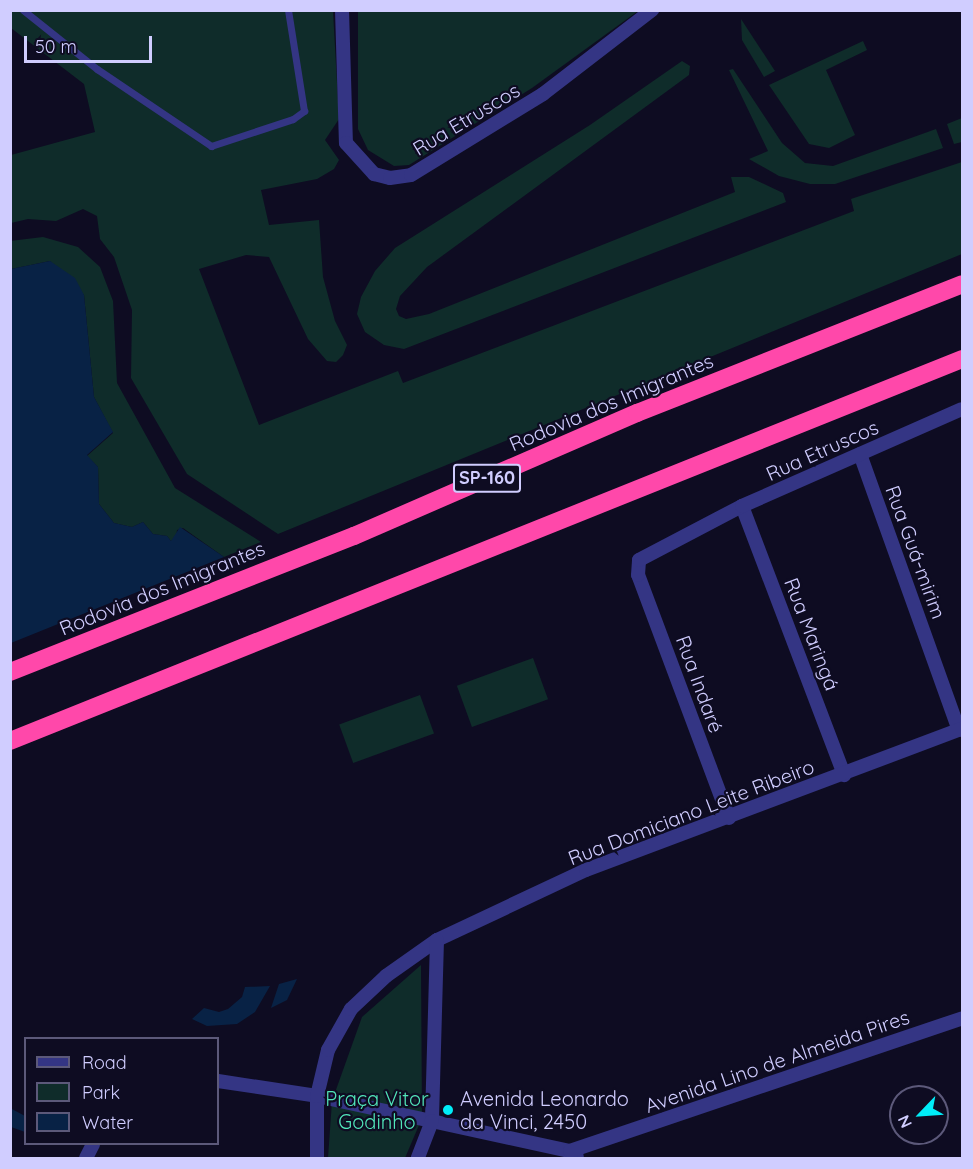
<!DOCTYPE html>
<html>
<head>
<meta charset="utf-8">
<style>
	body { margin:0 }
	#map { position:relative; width:973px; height:1169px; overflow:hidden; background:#0e0c22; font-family:Quicksand,sans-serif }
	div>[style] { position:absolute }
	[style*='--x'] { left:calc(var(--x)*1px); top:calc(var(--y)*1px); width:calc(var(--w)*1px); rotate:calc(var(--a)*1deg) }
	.green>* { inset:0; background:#0f2c2a; transform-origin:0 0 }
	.water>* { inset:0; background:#082245 }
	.lane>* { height:7px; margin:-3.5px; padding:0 3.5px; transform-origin:3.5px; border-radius:3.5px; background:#343584 }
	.street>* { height:14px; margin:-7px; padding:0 7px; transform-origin:7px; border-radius:7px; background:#343584 }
	.highway>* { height:18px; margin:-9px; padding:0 9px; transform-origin:9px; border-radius:9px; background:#ff48aa }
	.dots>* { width:16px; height:16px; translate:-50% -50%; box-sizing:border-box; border:3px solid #0e0c22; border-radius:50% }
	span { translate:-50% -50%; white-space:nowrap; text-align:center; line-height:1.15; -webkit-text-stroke:4.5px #0e0c22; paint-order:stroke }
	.shield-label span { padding:2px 4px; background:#0e0c22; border:2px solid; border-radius:4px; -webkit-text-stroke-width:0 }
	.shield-label { font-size:18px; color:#d0cdff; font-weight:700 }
	.street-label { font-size:20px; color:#d0cdff }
	.park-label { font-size:20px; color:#51e6b9 }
	.poi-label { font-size:20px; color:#d0cdff }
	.left { translate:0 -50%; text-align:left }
	.frame { position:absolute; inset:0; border:12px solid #d0cdff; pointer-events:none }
	.legend { position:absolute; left:24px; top:1037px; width:195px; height:108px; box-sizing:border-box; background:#0e0c22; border:2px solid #5c597a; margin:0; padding:8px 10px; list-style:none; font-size:18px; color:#d0cdff }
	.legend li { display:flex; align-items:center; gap:12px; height:30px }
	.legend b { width:30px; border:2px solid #5c597a }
	.north { position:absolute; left:889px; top:1085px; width:60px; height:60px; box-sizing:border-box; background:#0e0c22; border:2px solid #5c597a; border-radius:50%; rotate:245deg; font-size:16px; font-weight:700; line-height:24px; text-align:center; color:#d0cdff }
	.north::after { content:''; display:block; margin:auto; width:21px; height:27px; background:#00edf8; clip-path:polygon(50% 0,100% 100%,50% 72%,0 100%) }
	.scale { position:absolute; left:24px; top:36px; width:128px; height:27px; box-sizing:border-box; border:3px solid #d0cdff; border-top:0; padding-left:8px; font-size:18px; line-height:21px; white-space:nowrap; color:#d0cdff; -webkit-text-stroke:4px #0e0c22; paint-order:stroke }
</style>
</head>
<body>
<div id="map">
	<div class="green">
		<div style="clip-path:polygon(11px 11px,333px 11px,339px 119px,325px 140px,339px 160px,334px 169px,317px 179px,261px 190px,269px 225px,319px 220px,323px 277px,335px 321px,347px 345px,343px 355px,336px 362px,327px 361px,308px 339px,269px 257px,246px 255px,199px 269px,259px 425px,398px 371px,403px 383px,854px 211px,851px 199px,962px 162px,962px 254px,278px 534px,187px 474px,131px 378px,132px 310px,114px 257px,100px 239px,97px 216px,83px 209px,56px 221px,28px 219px,11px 223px,11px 155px,95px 132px,84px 84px,11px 28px)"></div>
		<div style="clip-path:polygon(358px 11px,358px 10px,638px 11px,532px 88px,409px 165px,394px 166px,368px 150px,358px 129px)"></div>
		<div style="clip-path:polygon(741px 19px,775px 71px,764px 77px,742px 40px)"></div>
		<div style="clip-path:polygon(863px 41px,867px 50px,826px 70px,855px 135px,829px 148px,809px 144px,769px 85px)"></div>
		<div style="clip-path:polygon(682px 61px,690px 66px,689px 75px,427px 267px,400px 296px,396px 309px,399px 316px,406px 319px,429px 314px,735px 192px,731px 177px,749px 177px,783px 193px,786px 202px,404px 349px,384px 345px,365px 332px,357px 314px,361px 297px,375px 271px,395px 248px,590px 125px)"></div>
		<div style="clip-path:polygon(733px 69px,782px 143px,805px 163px,833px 166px,936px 129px,943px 148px,835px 184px,810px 184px,779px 176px,749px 159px,768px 151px,729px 70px)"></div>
		<div style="clip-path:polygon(962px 118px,962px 142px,954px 144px,947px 124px)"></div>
		<div style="clip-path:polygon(43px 237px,78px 247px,100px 267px,113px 301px,117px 383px,175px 488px,261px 542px,224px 557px,183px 528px,177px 530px,176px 539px,171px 541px,167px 536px,153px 534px,143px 522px,132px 527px,114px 523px,99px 504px,98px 467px,87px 456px,113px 433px,94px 397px,84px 295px,50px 261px,11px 269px,10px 241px)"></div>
		<div style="left:533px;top:658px;width:44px;height:81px;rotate:70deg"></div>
		<div style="left:420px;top:695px;width:41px;height:86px;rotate:70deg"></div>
		<div style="clip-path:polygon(421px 965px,422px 1118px,405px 1158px,328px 1158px,332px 1101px,362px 1017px)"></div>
	</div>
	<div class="water">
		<div style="clip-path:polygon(50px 261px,75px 278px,84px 295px,94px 397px,113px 432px,87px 455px,98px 467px,99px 504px,114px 523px,132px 527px,143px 522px,153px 534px,167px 536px,171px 541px,180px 527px,224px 557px,11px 643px,11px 269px)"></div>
		<div style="clip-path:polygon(297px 979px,287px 1000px,271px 1008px,279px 984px)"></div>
		<div style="clip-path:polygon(270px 986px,255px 1012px,237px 1024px,207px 1026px,192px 1019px,204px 1008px,219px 1012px,228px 1009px,242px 997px,245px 987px)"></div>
		<div style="clip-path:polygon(10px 1108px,25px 1116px,25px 1132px,11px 1127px)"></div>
	</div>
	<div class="lane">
		<div style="--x:23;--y:10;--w:95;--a:38.6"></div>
		<div style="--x:97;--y:69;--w:138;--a:34"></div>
		<div style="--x:211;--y:146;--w:86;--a:-18.2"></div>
		<div style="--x:293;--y:119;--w:14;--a:-36"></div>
		<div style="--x:304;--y:111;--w:102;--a:-99"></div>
	</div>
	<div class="street">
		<div style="--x:342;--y:10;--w:133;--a:88.3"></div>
		<div style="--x:346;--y:143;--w:42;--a:47.9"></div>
		<div style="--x:374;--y:174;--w:16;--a:14"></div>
		<div style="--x:390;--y:178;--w:21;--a:-8"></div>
		<div style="--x:411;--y:175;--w:155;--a:-31.5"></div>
		<div style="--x:543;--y:94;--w:138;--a:-37.6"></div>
		<div style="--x:860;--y:454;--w:293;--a:70.3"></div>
		<div style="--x:742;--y:506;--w:288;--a:69.2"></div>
		<div style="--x:729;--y:818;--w:259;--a:-110.5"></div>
		<div style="--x:638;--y:575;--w:15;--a:-86"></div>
		<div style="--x:639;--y:560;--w:116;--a:-27.7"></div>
		<div style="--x:742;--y:506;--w:240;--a:-23.8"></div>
		<div style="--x:437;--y:940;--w:165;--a:-25.2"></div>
		<div style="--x:586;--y:870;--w:402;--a:-20.6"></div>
		<div style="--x:218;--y:1081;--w:100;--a:8.6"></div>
		<div style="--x:317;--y:1096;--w:259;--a:12.3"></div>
		<div style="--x:570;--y:1151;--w:9;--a:41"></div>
		<div style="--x:570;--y:1151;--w:414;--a:-18.7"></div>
		<div style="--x:86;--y:1158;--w:16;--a:-63"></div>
		<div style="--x:317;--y:1158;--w:62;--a:-90"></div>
		<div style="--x:317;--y:1096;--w:47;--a:-76.6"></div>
		<div style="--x:328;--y:1050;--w:47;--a:-60.7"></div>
		<div style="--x:351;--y:1009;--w:48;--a:-43.3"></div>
		<div style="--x:386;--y:976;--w:62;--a:-35.2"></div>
		<div style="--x:437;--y:940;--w:181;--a:91.6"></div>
		<div style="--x:432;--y:1121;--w:40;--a:111"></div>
	</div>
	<div class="highway">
		<div style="--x:10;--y:672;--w:370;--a:-21.6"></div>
		<div style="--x:354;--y:536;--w:309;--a:-23.5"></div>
		<div style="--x:637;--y:413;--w:350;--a:-21.6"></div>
		<div style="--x:10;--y:741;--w:1026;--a:-21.86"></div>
	</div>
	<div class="dots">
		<div style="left:448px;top:1110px;background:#00edf8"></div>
	</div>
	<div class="shield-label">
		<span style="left:487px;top:478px">SP-160</span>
	</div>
	<div class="street-label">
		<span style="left:466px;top:119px;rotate:-31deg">Rua Etruscos</span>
		<span style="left:611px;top:402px;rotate:-23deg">Rodovia dos Imigrantes</span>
		<span style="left:822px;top:450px;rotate:-24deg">Rua Etruscos</span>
		<span style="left:916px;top:552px;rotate:70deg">Rua Guá-mirim</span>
		<span style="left:162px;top:588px;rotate:-22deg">Rodovia dos Imigrantes</span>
		<span style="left:812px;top:634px;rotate:69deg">Rua Maringá</span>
		<span style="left:700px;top:684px;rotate:70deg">Rua Indaré</span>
		<span style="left:691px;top:812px;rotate:-21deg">Rua Domiciano Leite Ribeiro</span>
		<span style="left:777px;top:1061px;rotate:-19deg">Avenida Lino de Almeida Pires</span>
	</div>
	<div class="park-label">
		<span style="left:377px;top:1110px">Praça Vitor<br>Godinho</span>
	</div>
	<div class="poi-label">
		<span class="left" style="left:460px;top:1110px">Avenida Leonardo<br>da Vinci, 2450</span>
	</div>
	<div class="frame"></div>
	<ul class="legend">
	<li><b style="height:8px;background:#343584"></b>Road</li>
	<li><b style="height:16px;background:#0f2c2a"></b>Park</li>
	<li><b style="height:16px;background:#082245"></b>Water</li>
	</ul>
	<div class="north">N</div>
	<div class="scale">50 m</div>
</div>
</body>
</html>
